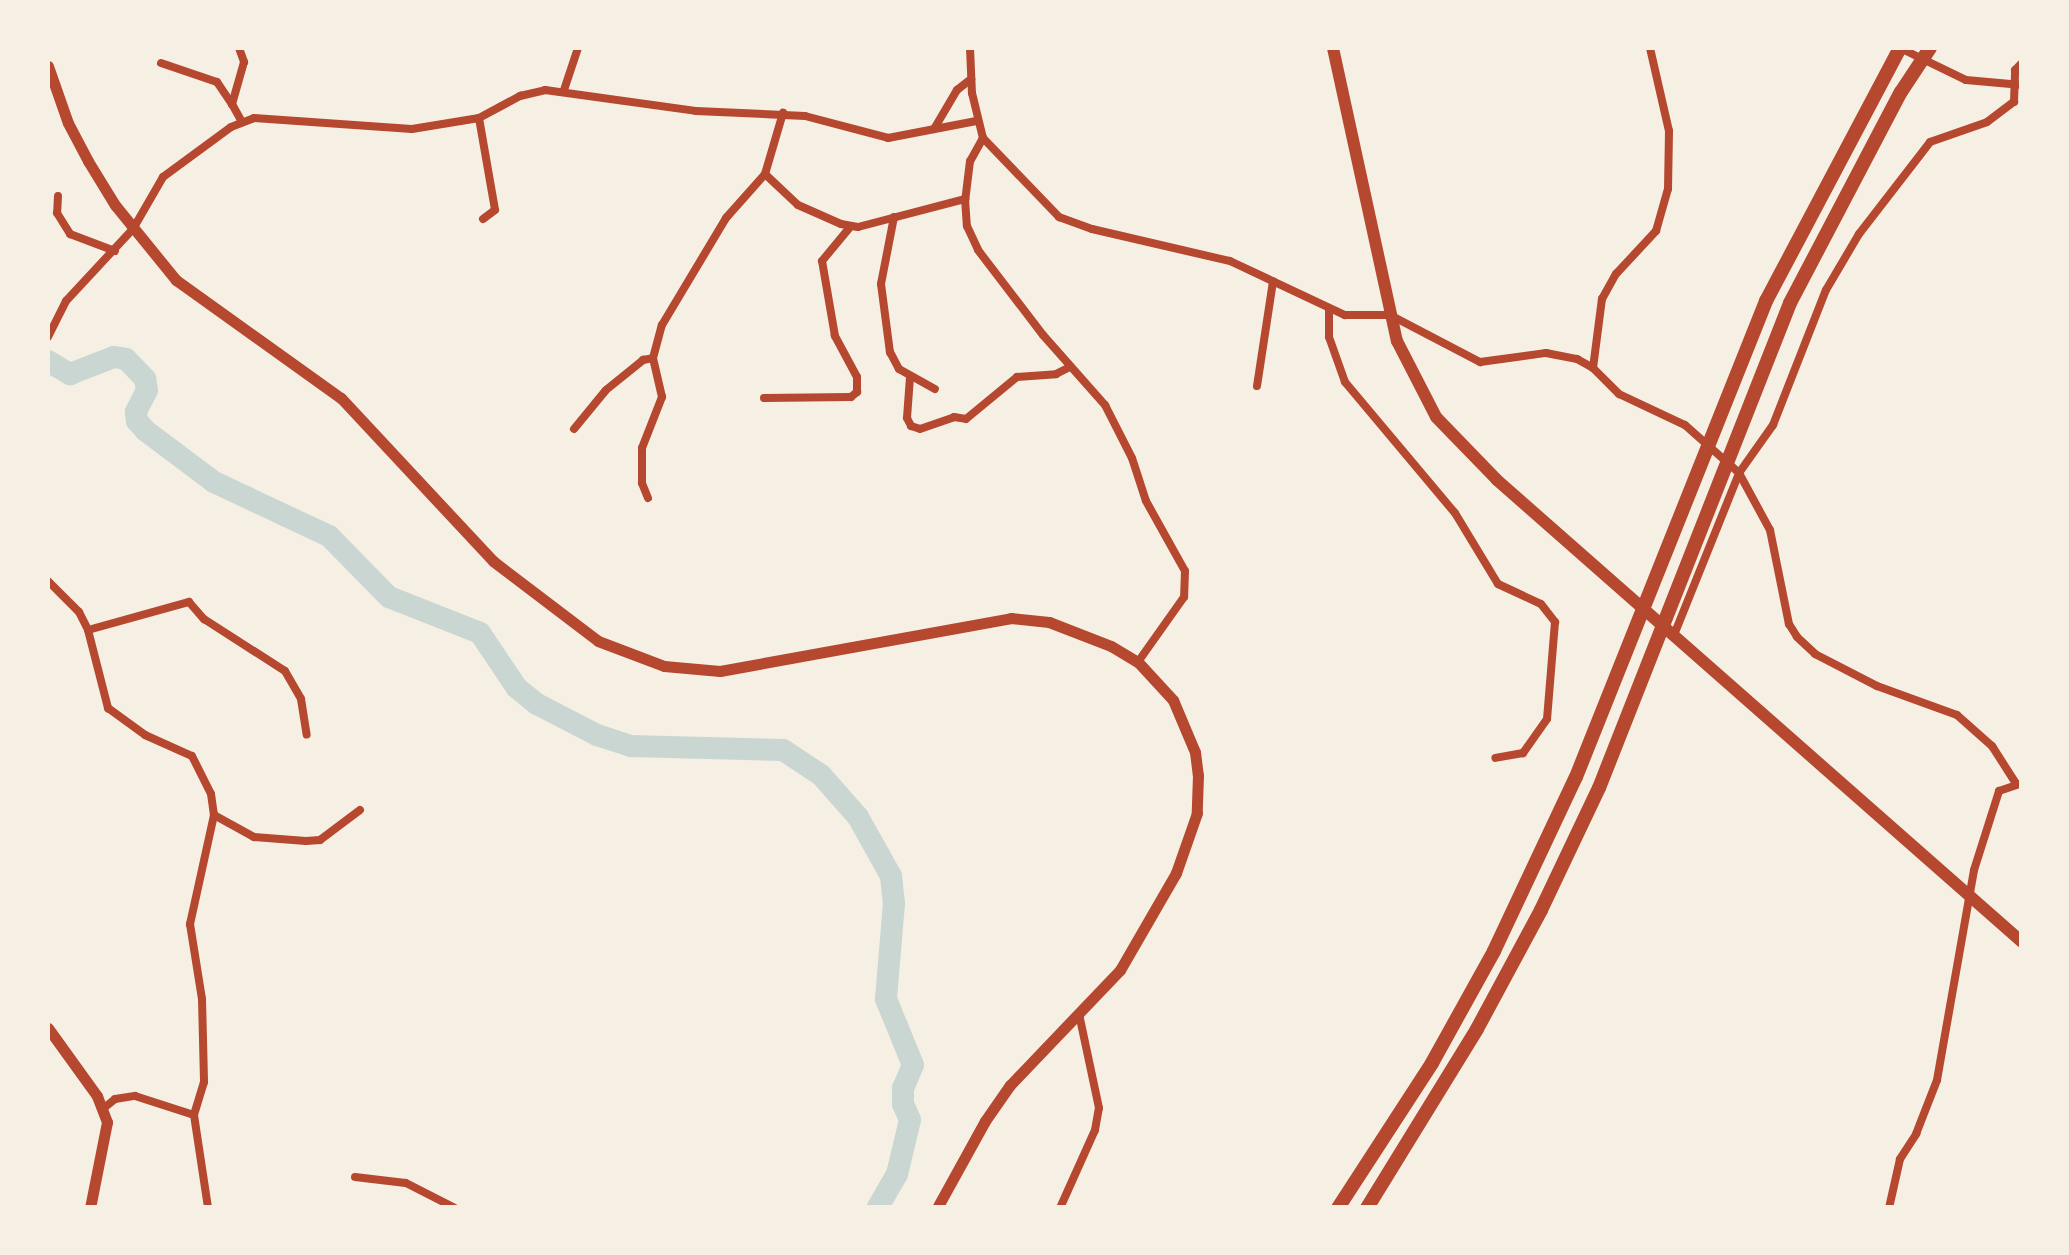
<!DOCTYPE html>
<html>
<head>
<meta charset="utf-8">
<style>
	body { margin:0 }
	#map { position:relative; width:2069px; height:1255px; overflow:hidden; background:#f6efe4; font-family:"Sofia Sans Condensed",sans-serif }
	div>[style] { position:absolute }
	[style*='--x'] { left:calc(var(--x)*1px); top:calc(var(--y)*1px); width:calc(var(--w)*1px); rotate:calc(var(--a)*1deg) }
	.river>* { height:22px; margin:-11px; padding:0 11px; transform-origin:11px; border-radius:11px; background:#c9d6d2 }
	.minor>* { height:8px; margin:-4px; padding:0 4px; transform-origin:4px; border-radius:4px; background:#b5482f }
	.secondary>* { height:11px; margin:-5.5px; padding:0 5.5px; transform-origin:5.5px; border-radius:5.5px; background:#b5482f }
	.primary>* { height:12px; margin:-6px; padding:0 6px; transform-origin:6px; border-radius:6px; background:#b5482f }
	.motorway>* { height:14px; margin:-7px; padding:0 7px; transform-origin:7px; border-radius:7px; background:#b5482f }
	span { translate:-50% -50%; white-space:nowrap; text-align:center; line-height:1.15; -webkit-text-stroke:9px #f6efe4; paint-order:stroke }
	.frame { position:absolute; inset:0; border:50px solid #f6efe4; pointer-events:none }
</style>
</head>
<body>
<div id="map">
	<div class="river">
		<div style="--x:48;--y:361;--w:26;--a:31"></div>
		<div style="--x:70;--y:374;--w:47;--a:-21.1"></div>
		<div style="--x:114;--y:357;--w:12;--a:9"></div>
		<div style="--x:126;--y:359;--w:28;--a:46"></div>
		<div style="--x:145;--y:379;--w:11;--a:80"></div>
		<div style="--x:147;--y:390;--w:25;--a:117"></div>
		<div style="--x:136;--y:412;--w:9;--a:84"></div>
		<div style="--x:137;--y:421;--w:13;--a:48"></div>
		<div style="--x:146;--y:431;--w:85;--a:36.9"></div>
		<div style="--x:214;--y:482;--w:127;--a:25.2"></div>
		<div style="--x:329;--y:536;--w:86;--a:45.5"></div>
		<div style="--x:389;--y:597;--w:98;--a:21.6"></div>
		<div style="--x:480;--y:633;--w:66;--a:56.1"></div>
		<div style="--x:517;--y:688;--w:26;--a:39"></div>
		<div style="--x:537;--y:704;--w:68;--a:27.3"></div>
		<div style="--x:597;--y:735;--w:36;--a:18"></div>
		<div style="--x:631;--y:746;--w:152;--a:1.5"></div>
		<div style="--x:783;--y:750;--w:45;--a:33.3"></div>
		<div style="--x:821;--y:775;--w:56;--a:48.6"></div>
		<div style="--x:858;--y:817;--w:68;--a:60.8"></div>
		<div style="--x:891;--y:876;--w:27;--a:84"></div>
		<div style="--x:894;--y:903;--w:96;--a:94.8"></div>
		<div style="--x:886;--y:999;--w:71;--a:67.8"></div>
		<div style="--x:913;--y:1065;--w:25;--a:113"></div>
		<div style="--x:903;--y:1088;--w:16;--a:90"></div>
		<div style="--x:903;--y:1104;--w:17;--a:66"></div>
		<div style="--x:910;--y:1120;--w:56;--a:103.5"></div>
		<div style="--x:897;--y:1174;--w:39;--a:120"></div>
	</div>
	<div class="minor">
		<div style="--x:239;--y:48;--w:15;--a:70"></div>
		<div style="--x:244;--y:62;--w:44;--a:105.9"></div>
		<div style="--x:232;--y:104;--w:21;--a:61"></div>
		<div style="--x:970;--y:48;--w:45;--a:87.5"></div>
		<div style="--x:972;--y:93;--w:46;--a:76.3"></div>
		<div style="--x:983;--y:138;--w:110;--a:46.1"></div>
		<div style="--x:1059;--y:217;--w:35;--a:20"></div>
		<div style="--x:1092;--y:229;--w:142;--a:13.1"></div>
		<div style="--x:1230;--y:261;--w:127;--a:25.2"></div>
		<div style="--x:1345;--y:315;--w:45;--a:0"></div>
		<div style="--x:1390;--y:315;--w:102;--a:27.6"></div>
		<div style="--x:1480;--y:362;--w:67;--a:-7.8"></div>
		<div style="--x:1546;--y:353;--w:32;--a:11"></div>
		<div style="--x:1577;--y:359;--w:18;--a:29"></div>
		<div style="--x:1593;--y:368;--w:37;--a:45"></div>
		<div style="--x:1619;--y:394;--w:73;--a:25.2"></div>
		<div style="--x:1685;--y:425;--w:72;--a:41.6"></div>
		<div style="--x:1739;--y:473;--w:65;--a:61.5"></div>
		<div style="--x:1770;--y:530;--w:96;--a:78.6"></div>
		<div style="--x:1789;--y:624;--w:15;--a:58"></div>
		<div style="--x:1797;--y:637;--w:25;--a:43"></div>
		<div style="--x:1815;--y:654;--w:70;--a:27.3"></div>
		<div style="--x:1877;--y:686;--w:85;--a:19.9"></div>
		<div style="--x:1957;--y:715;--w:47;--a:41.5"></div>
		<div style="--x:1992;--y:746;--w:43;--a:57.4"></div>
		<div style="--x:1900;--y:48;--w:73;--a:25.9"></div>
		<div style="--x:1966;--y:80;--w:56;--a:5.1"></div>
		<div style="--x:161;--y:63;--w:59;--a:18.7"></div>
		<div style="--x:217;--y:82;--w:27;--a:56"></div>
		<div style="--x:564;--y:90;--w:44;--a:-71.6"></div>
		<div style="--x:479;--y:118;--w:93;--a:80.1"></div>
		<div style="--x:495;--y:210;--w:15;--a:143"></div>
		<div style="--x:934;--y:129;--w:45;--a:-59.5"></div>
		<div style="--x:957;--y:90;--w:18;--a:-38"></div>
		<div style="--x:983;--y:138;--w:26;--a:119"></div>
		<div style="--x:970;--y:161;--w:38;--a:97"></div>
		<div style="--x:965;--y:199;--w:27;--a:86"></div>
		<div style="--x:967;--y:226;--w:26;--a:65"></div>
		<div style="--x:978;--y:250;--w:107;--a:52.6"></div>
		<div style="--x:1043;--y:335;--w:94;--a:48.5"></div>
		<div style="--x:1105;--y:405;--w:59;--a:63"></div>
		<div style="--x:1132;--y:458;--w:45;--a:72"></div>
		<div style="--x:1146;--y:501;--w:80;--a:60.9"></div>
		<div style="--x:1185;--y:571;--w:26;--a:92"></div>
		<div style="--x:1184;--y:597;--w:80;--a:125.3"></div>
		<div style="--x:765;--y:174;--w:45;--a:43.2"></div>
		<div style="--x:798;--y:205;--w:47;--a:23.8"></div>
		<div style="--x:841;--y:224;--w:17;--a:10"></div>
		<div style="--x:858;--y:227;--w:111;--a:-14.7"></div>
		<div style="--x:58;--y:196;--w:17;--a:93"></div>
		<div style="--x:57;--y:213;--w:25;--a:58"></div>
		<div style="--x:70;--y:234;--w:48;--a:20.7"></div>
		<div style="--x:894;--y:217;--w:68;--a:101"></div>
		<div style="--x:881;--y:284;--w:69;--a:82.5"></div>
		<div style="--x:890;--y:352;--w:19;--a:62"></div>
		<div style="--x:899;--y:369;--w:41;--a:29.1"></div>
		<div style="--x:1329;--y:310;--w:27;--a:90"></div>
		<div style="--x:1329;--y:337;--w:48;--a:70.4"></div>
		<div style="--x:1345;--y:382;--w:171;--a:50"></div>
		<div style="--x:1455;--y:513;--w:83;--a:58.8"></div>
		<div style="--x:1498;--y:584;--w:47;--a:24.9"></div>
		<div style="--x:1541;--y:604;--w:23;--a:52"></div>
		<div style="--x:1555;--y:622;--w:97;--a:94.7"></div>
		<div style="--x:1547;--y:719;--w:42;--a:125.2"></div>
		<div style="--x:1523;--y:753;--w:28;--a:170"></div>
		<div style="--x:48;--y:337;--w:40;--a:-63.4"></div>
		<div style="--x:66;--y:301;--w:98;--a:-47.1"></div>
		<div style="--x:133;--y:229;--w:60;--a:-60"></div>
		<div style="--x:163;--y:177;--w:84;--a:-36.3"></div>
		<div style="--x:231;--y:127;--w:25;--a:-21"></div>
		<div style="--x:254;--y:118;--w:158;--a:4"></div>
		<div style="--x:412;--y:129;--w:68;--a:-9.3"></div>
		<div style="--x:479;--y:118;--w:47;--a:-28.2"></div>
		<div style="--x:520;--y:96;--w:26;--a:-13"></div>
		<div style="--x:545;--y:90;--w:152;--a:7.9"></div>
		<div style="--x:696;--y:111;--w:109;--a:2.6"></div>
		<div style="--x:805;--y:116;--w:86;--a:14.8"></div>
		<div style="--x:888;--y:138;--w:90;--a:-10.9"></div>
		<div style="--x:1593;--y:368;--w:70;--a:-82.6"></div>
		<div style="--x:1602;--y:299;--w:29;--a:-61"></div>
		<div style="--x:1616;--y:274;--w:59;--a:-47.1"></div>
		<div style="--x:1656;--y:231;--w:44;--a:-74.1"></div>
		<div style="--x:1668;--y:189;--w:58;--a:-89"></div>
		<div style="--x:1669;--y:131;--w:85;--a:-102.9"></div>
		<div style="--x:910;--y:377;--w:41;--a:94.2"></div>
		<div style="--x:907;--y:418;--w:9;--a:63"></div>
		<div style="--x:911;--y:426;--w:9;--a:18"></div>
		<div style="--x:920;--y:429;--w:36;--a:-19"></div>
		<div style="--x:954;--y:417;--w:12;--a:9"></div>
		<div style="--x:966;--y:419;--w:66;--a:-39.5"></div>
		<div style="--x:1017;--y:377;--w:39;--a:-4"></div>
		<div style="--x:1056;--y:374;--w:16;--a:-27"></div>
		<div style="--x:1257;--y:386;--w:106;--a:-81.3"></div>
		<div style="--x:764;--y:398;--w:87;--a:-0.7"></div>
		<div style="--x:851;--y:397;--w:8;--a:-40"></div>
		<div style="--x:857;--y:392;--w:15;--a:-90"></div>
		<div style="--x:857;--y:377;--w:47;--a:-118.2"></div>
		<div style="--x:835;--y:336;--w:76;--a:-99.8"></div>
		<div style="--x:822;--y:261;--w:45;--a:-50.4"></div>
		<div style="--x:574;--y:429;--w:50;--a:-50.6"></div>
		<div style="--x:606;--y:390;--w:48;--a:-39"></div>
		<div style="--x:643;--y:360;--w:10;--a:-11"></div>
		<div style="--x:648;--y:498;--w:16;--a:-112"></div>
		<div style="--x:642;--y:483;--w:35;--a:-90"></div>
		<div style="--x:642;--y:448;--w:55;--a:-68.6"></div>
		<div style="--x:662;--y:397;--w:40;--a:-103"></div>
		<div style="--x:653;--y:358;--w:34;--a:-75"></div>
		<div style="--x:662;--y:325;--w:125;--a:-59.1"></div>
		<div style="--x:726;--y:218;--w:59;--a:-48.4"></div>
		<div style="--x:765;--y:174;--w:64;--a:-73.6"></div>
		<div style="--x:48;--y:581;--w:44;--a:45"></div>
		<div style="--x:79;--y:612;--w:20;--a:63"></div>
		<div style="--x:88;--y:630;--w:81;--a:75.6"></div>
		<div style="--x:108;--y:708;--w:46;--a:36.1"></div>
		<div style="--x:145;--y:735;--w:51;--a:24.1"></div>
		<div style="--x:192;--y:756;--w:42;--a:63.4"></div>
		<div style="--x:211;--y:794;--w:21;--a:82"></div>
		<div style="--x:214;--y:815;--w:112;--a:102.4"></div>
		<div style="--x:190;--y:924;--w:76;--a:80.9"></div>
		<div style="--x:202;--y:999;--w:83;--a:88.6"></div>
		<div style="--x:204;--y:1082;--w:34;--a:107"></div>
		<div style="--x:194;--y:1115;--w:94;--a:81.4"></div>
		<div style="--x:88;--y:630;--w:105;--a:-15.5"></div>
		<div style="--x:189;--y:602;--w:23;--a:49"></div>
		<div style="--x:204;--y:619;--w:96;--a:32.7"></div>
		<div style="--x:285;--y:671;--w:32;--a:60"></div>
		<div style="--x:301;--y:699;--w:36;--a:81"></div>
		<div style="--x:1674;--y:635;--w:175;--a:-68.1"></div>
		<div style="--x:1739;--y:473;--w:59;--a:-54.7"></div>
		<div style="--x:1773;--y:425;--w:145;--a:-68.6"></div>
		<div style="--x:1826;--y:290;--w:65;--a:-59.5"></div>
		<div style="--x:1859;--y:234;--w:116;--a:-52.3"></div>
		<div style="--x:1930;--y:142;--w:60;--a:-19.3"></div>
		<div style="--x:1987;--y:122;--w:34;--a:-37"></div>
		<div style="--x:2014;--y:102;--w:32;--a:-88"></div>
		<div style="--x:2015;--y:70;--w:10;--a:-45"></div>
		<div style="--x:214;--y:815;--w:46;--a:28.8"></div>
		<div style="--x:254;--y:837;--w:52;--a:4.4"></div>
		<div style="--x:306;--y:841;--w:14;--a:-4"></div>
		<div style="--x:320;--y:840;--w:50;--a:-36.9"></div>
		<div style="--x:104;--y:1108;--w:14;--a:-39"></div>
		<div style="--x:115;--y:1099;--w:20;--a:-9"></div>
		<div style="--x:135;--y:1096;--w:62;--a:17.9"></div>
		<div style="--x:355;--y:1177;--w:51;--a:6.7"></div>
		<div style="--x:406;--y:1183;--w:55;--a:27"></div>
		<div style="--x:1060;--y:1208;--w:85;--a:-65.8"></div>
		<div style="--x:1095;--y:1130;--w:22;--a:-80"></div>
		<div style="--x:1099;--y:1108;--w:96;--a:-102"></div>
		<div style="--x:1889;--y:1208;--w:50;--a:-77.3"></div>
		<div style="--x:1900;--y:1159;--w:30;--a:-57"></div>
		<div style="--x:1916;--y:1134;--w:58;--a:-68.7"></div>
		<div style="--x:1937;--y:1080;--w:213;--a:-80"></div>
		<div style="--x:1974;--y:870;--w:83;--a:-72.4"></div>
		<div style="--x:1999;--y:791;--w:24;--a:-19"></div>
	</div>
	<div class="secondary">
		<div style="--x:48;--y:66;--w:60;--a:70.7"></div>
		<div style="--x:68;--y:123;--w:43;--a:62.2"></div>
		<div style="--x:88;--y:161;--w:52;--a:58.5"></div>
		<div style="--x:115;--y:205;--w:97;--a:50.9"></div>
		<div style="--x:176;--y:280;--w:203;--a:35.6"></div>
		<div style="--x:341;--y:398;--w:223;--a:47"></div>
		<div style="--x:493;--y:561;--w:132;--a:37.3"></div>
		<div style="--x:598;--y:641;--w:71;--a:20.7"></div>
		<div style="--x:664;--y:666;--w:56;--a:5.1"></div>
		<div style="--x:720;--y:671;--w:296;--a:-10.3"></div>
		<div style="--x:1011;--y:618;--w:38;--a:6"></div>
		<div style="--x:1049;--y:622;--w:66;--a:21.2"></div>
		<div style="--x:1111;--y:646;--w:31;--a:31"></div>
		<div style="--x:1138;--y:662;--w:52;--a:47.4"></div>
		<div style="--x:1173;--y:700;--w:56;--a:67.1"></div>
		<div style="--x:1195;--y:752;--w:23;--a:83"></div>
		<div style="--x:1198;--y:775;--w:38;--a:92"></div>
		<div style="--x:1197;--y:813;--w:64;--a:109.3"></div>
		<div style="--x:1176;--y:873;--w:112;--a:120"></div>
		<div style="--x:1120;--y:970;--w:159;--a:133.7"></div>
		<div style="--x:1010;--y:1085;--w:44;--a:124.8"></div>
		<div style="--x:985;--y:1121;--w:99;--a:118.9"></div>
		<div style="--x:48;--y:1028;--w:84;--a:54.2"></div>
		<div style="--x:97;--y:1096;--w:28;--a:69"></div>
		<div style="--x:107;--y:1122;--w:88;--a:101.2"></div>
	</div>
	<div class="primary">
		<div style="--x:1333;--y:48;--w:300;--a:77.7"></div>
		<div style="--x:1397;--y:341;--w:85;--a:62.8"></div>
		<div style="--x:1436;--y:417;--w:88;--a:45.9"></div>
		<div style="--x:1497;--y:480;--w:699;--a:41.35"></div>
	</div>
	<div class="motorway">
		<div style="--x:1338;--y:1208;--w:173;--a:-57"></div>
		<div style="--x:1432;--y:1063;--w:128;--a:-61"></div>
		<div style="--x:1494;--y:951;--w:192;--a:-64.8"></div>
		<div style="--x:1576;--y:777;--w:513;--a:-68.24"></div>
		<div style="--x:1766;--y:301;--w:286;--a:-62.1"></div>
		<div style="--x:1367;--y:1208;--w:210;--a:-58.4"></div>
		<div style="--x:1477;--y:1029;--w:135;--a:-61.7"></div>
		<div style="--x:1541;--y:910;--w:135;--a:-64.6"></div>
		<div style="--x:1599;--y:788;--w:521;--a:-68.5"></div>
		<div style="--x:1790;--y:303;--w:238;--a:-62.3"></div>
		<div style="--x:1901;--y:92;--w:53;--a:-56.6"></div>
	</div>
	<div class="frame"></div>
</div>
</body>
</html>
